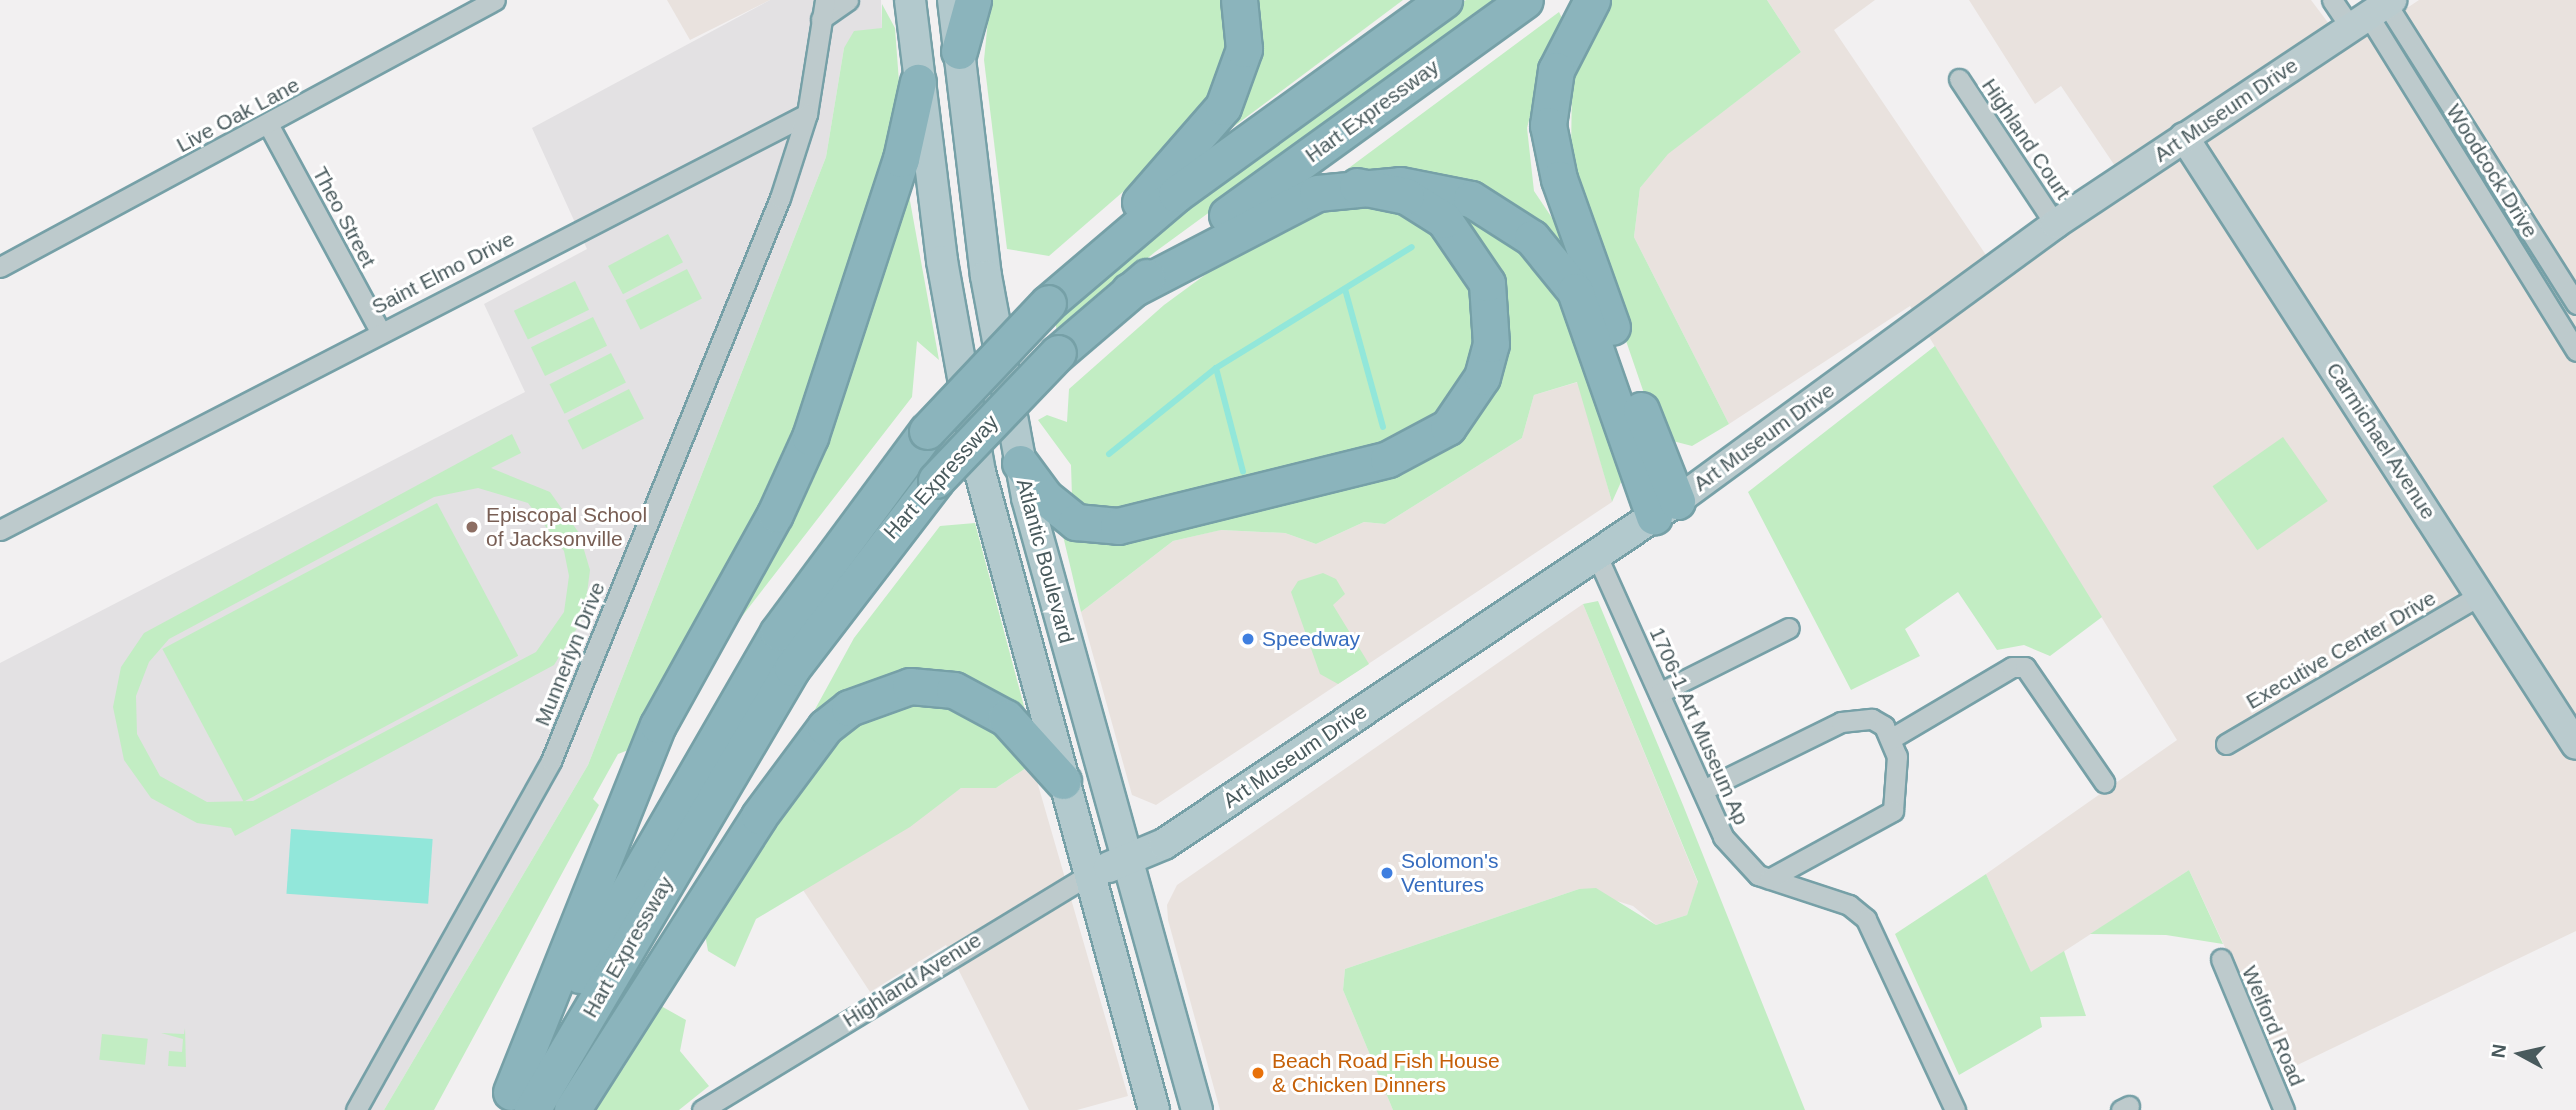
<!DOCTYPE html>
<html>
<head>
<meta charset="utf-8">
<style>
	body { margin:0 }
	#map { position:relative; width:2576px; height:1110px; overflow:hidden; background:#f2f0f1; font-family:Arial,sans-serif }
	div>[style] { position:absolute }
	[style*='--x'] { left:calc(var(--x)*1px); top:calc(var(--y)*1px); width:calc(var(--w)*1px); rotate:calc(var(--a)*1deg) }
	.commercial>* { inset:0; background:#e9e2de }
	.education>* { inset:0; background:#e3e1e3 }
	.green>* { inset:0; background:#c2edc3; transform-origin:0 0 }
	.water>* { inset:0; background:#92e7da; transform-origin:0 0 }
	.stream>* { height:6px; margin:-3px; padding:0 3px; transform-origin:3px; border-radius:3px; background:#92e7da }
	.roads { filter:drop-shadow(2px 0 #76a0a7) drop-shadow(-2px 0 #76a0a7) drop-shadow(0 2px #76a0a7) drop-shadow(0 -2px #76a0a7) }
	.street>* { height:19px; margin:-9.5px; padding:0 9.5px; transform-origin:9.5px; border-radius:9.5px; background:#bdcacc }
	.secondary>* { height:28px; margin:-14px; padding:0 14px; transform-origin:14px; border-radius:14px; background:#bacbce }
	.primary>* { height:30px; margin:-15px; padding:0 15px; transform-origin:15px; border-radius:15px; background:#b2c9cd }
	.highway>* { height:35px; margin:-17.5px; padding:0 17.5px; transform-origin:17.5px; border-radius:17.5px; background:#8bb4bc }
	.bridges { filter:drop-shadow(2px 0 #76a0a7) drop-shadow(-2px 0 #76a0a7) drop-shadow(0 2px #76a0a7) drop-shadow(0 -2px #76a0a7) }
	.highway-bridge>* { height:35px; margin:-17.5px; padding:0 17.5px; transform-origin:17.5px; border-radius:17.5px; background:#8bb4bc }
	.dots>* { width:19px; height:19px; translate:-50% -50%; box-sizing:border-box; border:4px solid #fff; border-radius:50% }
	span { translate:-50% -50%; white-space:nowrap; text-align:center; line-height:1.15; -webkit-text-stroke:6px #fff; paint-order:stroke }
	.street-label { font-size:21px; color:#495a5d }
	.education-label { font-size:21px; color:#785e54 }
	.left { translate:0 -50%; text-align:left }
	.shop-label { font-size:21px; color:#366cbe }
	.food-label { font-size:21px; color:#c56008 }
	.north { position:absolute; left:2485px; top:1019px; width:70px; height:70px; -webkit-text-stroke:5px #fff; paint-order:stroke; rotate:278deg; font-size:19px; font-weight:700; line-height:28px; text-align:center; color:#495a5d }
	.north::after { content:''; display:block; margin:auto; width:24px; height:32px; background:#495a5d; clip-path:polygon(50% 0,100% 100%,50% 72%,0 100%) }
</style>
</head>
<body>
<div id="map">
	<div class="commercial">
		<div style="clip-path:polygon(667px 0,770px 0,690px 40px)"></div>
		<div style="clip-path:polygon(1767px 0,1875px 0,1834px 30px,1986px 255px,2115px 166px,2061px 86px,2035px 104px,1969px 0,2311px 0,2347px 48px,2419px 0,2576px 0,2576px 931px,2283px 1072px,2189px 870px,2031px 973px,1986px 874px,2177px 740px,1910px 306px,1729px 424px,1634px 237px,1640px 188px,1667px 154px,1801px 52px)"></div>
		<div style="clip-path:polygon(1578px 382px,1612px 502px,1156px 805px,1132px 795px,1081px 612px,1173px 541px,1220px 530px,1285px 533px,1316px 544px,1364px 522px,1385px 524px,1522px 438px,1534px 395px)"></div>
		<div style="clip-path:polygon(1583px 604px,1698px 883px,1687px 915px,1656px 925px,1633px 906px,1579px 889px,1345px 969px,1343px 990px,1393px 1110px,1220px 1110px,1168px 920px,1167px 905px,1177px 885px)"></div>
		<div style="clip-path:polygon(1032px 764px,1128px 1096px,1077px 1110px,1029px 1110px,946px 945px,870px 992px,803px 890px,961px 788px,996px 788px)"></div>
	</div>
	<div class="education">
		<div style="clip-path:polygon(770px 0,881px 0,882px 28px,844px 48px,826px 157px,588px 765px,384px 1110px,0 1110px,0 663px,525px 392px,484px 304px,587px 249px,532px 128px)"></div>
	</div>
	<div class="green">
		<div style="clip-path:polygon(990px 0,1230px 0,1227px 76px,1177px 145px,1049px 256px,1007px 249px,984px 60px)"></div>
		<div style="clip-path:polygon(1247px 0,1403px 0,1209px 145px)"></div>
		<div style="clip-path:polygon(1466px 0,1500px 0,1155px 252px,1057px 334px,1055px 318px,1116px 259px)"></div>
		<div style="clip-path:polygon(1611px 0,1767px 0,1801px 52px,1668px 154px,1640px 188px,1634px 237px,1729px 424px,1692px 446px,1669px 440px,1648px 405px,1599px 262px,1602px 242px,1571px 155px,1572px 82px)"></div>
		<div style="clip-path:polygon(882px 4px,895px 28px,901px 109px,795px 448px,631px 749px,618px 754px,593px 799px,599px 805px,434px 1110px,384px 1110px,588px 765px,826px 157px,844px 48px,854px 31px,882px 28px)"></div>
		<div style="clip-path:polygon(1559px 12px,1564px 22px,1547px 51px,1527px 128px,1534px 191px,1587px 270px,1401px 168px,1338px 176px)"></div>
		<div style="clip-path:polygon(908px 190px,939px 360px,917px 341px,912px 397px,733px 628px,724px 622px)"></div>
		<div style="clip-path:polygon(1343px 197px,1419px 213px,1473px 274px,1481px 349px,1427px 433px,1096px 516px,1072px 497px,1071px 465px,1038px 420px,1047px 415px,1067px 422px,1069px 389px,1164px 305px,1239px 250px)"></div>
		<div style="clip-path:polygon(1464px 210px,1549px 272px,1626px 471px,1612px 502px,1577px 382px,1534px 395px,1522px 438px,1385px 524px,1364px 522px,1316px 544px,1285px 533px,1221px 530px,1173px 541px,1081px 612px,1060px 523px,1279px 497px,1478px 401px,1485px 252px,1462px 217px)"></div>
		<div style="left:668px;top:234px;width:32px;height:68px;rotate:62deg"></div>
		<div style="left:687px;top:269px;width:33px;height:69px;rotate:63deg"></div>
		<div style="left:575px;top:281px;width:32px;height:68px;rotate:64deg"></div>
		<div style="left:593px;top:317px;width:32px;height:69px;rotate:64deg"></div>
		<div style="clip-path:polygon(1935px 346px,2102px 617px,2050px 656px,2024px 645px,1997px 650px,1958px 592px,1905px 629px,1920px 656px,1851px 690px,1748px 492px)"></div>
		<div style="left:611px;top:353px;width:33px;height:69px;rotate:63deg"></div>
		<div style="left:629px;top:389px;width:33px;height:69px;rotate:63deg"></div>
		<div style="clip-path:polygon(evenodd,512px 434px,521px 453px,491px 468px,550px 492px,579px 533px,590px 570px,584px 617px,554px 665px,235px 836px,231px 828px,197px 823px,151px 798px,124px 760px,113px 707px,121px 667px,144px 633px,512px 434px,478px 488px,528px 503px,564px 551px,569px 576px,564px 612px,536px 652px,253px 801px,207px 802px,160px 776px,137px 734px,136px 696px,149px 662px,169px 639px,434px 497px,478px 488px)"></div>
		<div style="left:2283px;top:437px;width:78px;height:86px;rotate:55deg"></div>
		<div style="left:437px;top:503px;width:173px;height:311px;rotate:62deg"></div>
		<div style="clip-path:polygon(975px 523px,1025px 710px,1014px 714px,966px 685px,801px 735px,854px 638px,940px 526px)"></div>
		<div style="clip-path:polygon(1323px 573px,1336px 579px,1345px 594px,1333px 605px,1369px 664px,1338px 684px,1320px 674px,1291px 592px,1298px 581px)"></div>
		<div style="clip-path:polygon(1598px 601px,1683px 805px,1805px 1110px,1393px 1110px,1343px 990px,1345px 969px,1579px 889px,1596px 888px,1656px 925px,1687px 915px,1698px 882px,1583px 604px)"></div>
		<div style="clip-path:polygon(886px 701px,969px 705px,1032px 764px,996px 788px,961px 788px,910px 827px,756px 919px,735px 967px,708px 951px,703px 923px,826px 739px)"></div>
		<div style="clip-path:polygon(2189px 870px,2223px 944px,2166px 935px,2090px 934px)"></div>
		<div style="clip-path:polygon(1986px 874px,2031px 972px,2064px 951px,2086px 1016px,2040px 1017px,2042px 1027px,1959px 1075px,1895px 934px)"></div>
		<div style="clip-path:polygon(661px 1006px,686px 1020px,680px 1051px,709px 1086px,679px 1110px,583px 1110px,611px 1071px,623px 1069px)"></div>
		<div style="clip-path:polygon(185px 1028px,186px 1067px,168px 1066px,169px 1051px,182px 1052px,183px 1039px,161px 1033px,184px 1034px)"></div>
		<div style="left:102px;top:1034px;width:46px;height:26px;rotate:6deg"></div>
	</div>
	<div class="water">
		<div style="left:291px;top:829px;width:142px;height:65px;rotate:4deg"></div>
	</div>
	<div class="stream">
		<div style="--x:1345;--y:289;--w:143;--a:74.6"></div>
		<div style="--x:1216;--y:368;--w:107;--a:75.4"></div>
		<div style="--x:1109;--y:454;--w:137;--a:-38.8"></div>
		<div style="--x:1216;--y:368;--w:230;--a:-31.7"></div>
	</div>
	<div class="roads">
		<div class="street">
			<div style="--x:2332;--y:0;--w:32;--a:56"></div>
			<div style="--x:2386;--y:3;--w:356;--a:57.7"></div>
			<div style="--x:2368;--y:15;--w:395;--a:58.2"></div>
			<div style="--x:821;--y:19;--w:33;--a:-35"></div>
			<div style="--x:1959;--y:79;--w:174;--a:56.5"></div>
			<div style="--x:268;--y:124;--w:235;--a:61.6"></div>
			<div style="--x:0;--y:267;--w:562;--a:-28.34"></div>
			<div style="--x:0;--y:530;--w:908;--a:-27.27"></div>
			<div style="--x:807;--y:114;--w:115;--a:-81"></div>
			<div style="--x:1597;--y:556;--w:308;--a:65.8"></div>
			<div style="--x:1723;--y:837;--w:52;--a:47.4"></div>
			<div style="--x:1758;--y:875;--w:96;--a:18.2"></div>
			<div style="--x:1849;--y:905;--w:22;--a:39"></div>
			<div style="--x:1866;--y:919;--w:211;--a:65"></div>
			<div style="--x:1659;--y:693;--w:145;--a:-26.6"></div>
			<div style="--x:1892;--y:738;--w:139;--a:-30.6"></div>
			<div style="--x:2012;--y:667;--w:13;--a:0"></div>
			<div style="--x:2025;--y:667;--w:140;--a:55.5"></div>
			<div style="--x:2226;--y:744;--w:294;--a:-30.4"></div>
			<div style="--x:1703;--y:790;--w:154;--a:-26.2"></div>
			<div style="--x:1841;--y:722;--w:31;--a:-6"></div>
			<div style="--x:1872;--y:719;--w:14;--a:30"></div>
			<div style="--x:1884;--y:726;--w:33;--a:67"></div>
			<div style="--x:1897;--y:756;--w:55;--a:94.2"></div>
			<div style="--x:1893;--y:811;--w:141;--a:151.3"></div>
			<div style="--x:2221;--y:959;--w:164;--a:67.4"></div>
			<div style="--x:356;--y:1110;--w:400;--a:-60.8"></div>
			<div style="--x:551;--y:761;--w:608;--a:-67.87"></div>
			<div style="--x:780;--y:198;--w:88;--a:-72.2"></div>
			<div style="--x:702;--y:1110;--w:453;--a:-31.3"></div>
			<div style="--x:2121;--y:1110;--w:9;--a:-27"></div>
		</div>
		<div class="secondary">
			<div style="--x:2184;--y:137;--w:723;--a:57.19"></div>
			<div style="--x:1677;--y:501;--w:469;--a:-36.2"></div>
			<div style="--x:2055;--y:224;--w:405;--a:-33.6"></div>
		</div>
		<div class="primary">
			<div style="--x:910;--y:0;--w:263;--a:83"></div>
			<div style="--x:942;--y:261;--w:214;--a:79.8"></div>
			<div style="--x:980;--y:472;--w:661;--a:74.74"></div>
			<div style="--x:953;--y:0;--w:278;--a:83.2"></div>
			<div style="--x:986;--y:276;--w:226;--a:79.5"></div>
			<div style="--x:1027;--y:498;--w:635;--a:74.48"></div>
			<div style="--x:1109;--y:867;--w:60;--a:-22.7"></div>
			<div style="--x:1164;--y:844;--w:611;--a:-33.79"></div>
		</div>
		<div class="highway">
			<div style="--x:1592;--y:0;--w:79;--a:117.2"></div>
			<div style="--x:1556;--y:70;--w:56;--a:98.3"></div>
			<div style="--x:1548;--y:125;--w:55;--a:78.5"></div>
			<div style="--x:1559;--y:179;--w:157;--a:70.3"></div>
			<div style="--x:959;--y:51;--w:53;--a:-74.6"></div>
			<div style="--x:1140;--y:202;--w:126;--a:-48.9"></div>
			<div style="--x:1223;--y:107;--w:62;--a:-70.1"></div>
			<div style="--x:1244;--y:49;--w:49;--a:-95.8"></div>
			<div style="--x:1227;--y:215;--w:367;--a:-35.8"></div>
			<div style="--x:1129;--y:291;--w:212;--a:-27.5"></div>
			<div style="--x:1317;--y:193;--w:83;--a:-5.5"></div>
			<div style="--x:1400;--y:185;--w:72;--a:11.2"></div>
			<div style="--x:1471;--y:199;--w:72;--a:32.6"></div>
			<div style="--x:1532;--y:238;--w:68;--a:50.9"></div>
			<div style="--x:1575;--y:291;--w:239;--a:70.7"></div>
			<div style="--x:1048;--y:303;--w:168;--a:-40.4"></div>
			<div style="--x:1176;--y:194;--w:331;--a:-35.9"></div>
			<div style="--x:1058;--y:353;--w:117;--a:-40.5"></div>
			<div style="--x:1641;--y:410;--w:98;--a:68.4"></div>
			<div style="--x:1020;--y:463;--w:42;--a:53.7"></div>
			<div style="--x:1045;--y:497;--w:40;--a:39"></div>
			<div style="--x:1076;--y:522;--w:42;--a:5.4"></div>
			<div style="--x:1118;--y:526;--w:278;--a:-13.9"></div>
			<div style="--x:1388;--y:459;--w:68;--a:-28.1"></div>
			<div style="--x:1448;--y:427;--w:60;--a:-55.8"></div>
			<div style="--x:1482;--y:377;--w:34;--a:-75"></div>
			<div style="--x:1491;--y:344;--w:61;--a:-93.8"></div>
			<div style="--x:1487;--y:283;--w:76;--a:-124.3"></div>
			<div style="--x:1444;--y:220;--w:45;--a:-147.7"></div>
			<div style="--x:1406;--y:196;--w:50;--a:-168.5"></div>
			<div style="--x:580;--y:975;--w:396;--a:-60"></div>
			<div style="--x:778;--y:632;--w:250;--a:-53.5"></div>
			<div style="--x:511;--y:1092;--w:395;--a:-68.2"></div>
			<div style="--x:658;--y:725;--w:241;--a:-61"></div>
			<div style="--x:775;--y:514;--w:85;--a:-65.6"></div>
			<div style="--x:810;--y:437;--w:293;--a:-71.9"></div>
			<div style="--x:901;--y:159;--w:79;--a:-77.6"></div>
			<div style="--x:532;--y:1110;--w:513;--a:-59.53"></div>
			<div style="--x:792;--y:668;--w:237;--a:-52.5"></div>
			<div style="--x:572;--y:1110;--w:348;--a:-57.5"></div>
			<div style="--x:759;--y:816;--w:111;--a:-53.4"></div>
			<div style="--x:825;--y:727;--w:31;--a:-38"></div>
			<div style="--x:849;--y:708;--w:65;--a:-19.8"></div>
			<div style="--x:910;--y:686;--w:44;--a:5.2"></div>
			<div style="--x:954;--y:690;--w:59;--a:28.3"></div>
			<div style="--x:1006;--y:718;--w:85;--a:47.9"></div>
		</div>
	</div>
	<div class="bridges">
		<div class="highway-bridge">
			<div style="--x:927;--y:431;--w:176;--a:-46.6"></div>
			<div style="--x:936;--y:480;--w:176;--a:-46.2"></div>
		</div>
	</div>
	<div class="dots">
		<div style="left:472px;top:527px;background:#8d6e63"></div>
		<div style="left:1248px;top:639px;background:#3f7fe0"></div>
		<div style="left:1387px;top:873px;background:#3f7fe0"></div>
		<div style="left:1258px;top:1073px;background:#e8710a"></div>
	</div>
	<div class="street-label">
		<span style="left:2226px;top:110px;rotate:-34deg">Art Museum Drive</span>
		<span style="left:1372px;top:111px;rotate:-36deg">Hart Expressway</span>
		<span style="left:238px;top:115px;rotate:-28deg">Live Oak Lane</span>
		<span style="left:2026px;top:139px;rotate:56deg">Highland Court</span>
		<span style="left:2492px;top:171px;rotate:58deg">Woodcock Drive</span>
		<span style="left:344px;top:217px;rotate:62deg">Theo Street</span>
		<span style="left:443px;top:273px;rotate:-27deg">Saint Elmo Drive</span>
		<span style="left:1764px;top:437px;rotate:-36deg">Art Museum Drive</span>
		<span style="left:2381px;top:441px;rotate:57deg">Carmichael Avenue</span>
		<span style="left:941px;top:477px;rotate:-48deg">Hart Expressway</span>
		<span style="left:1045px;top:561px;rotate:75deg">Atlantic Boulevard</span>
		<span style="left:2341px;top:650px;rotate:-30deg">Executive Center Drive</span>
		<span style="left:570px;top:654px;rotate:-68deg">Munnerlyn Drive</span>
		<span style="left:1699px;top:726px;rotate:66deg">1706-1 Art Museum Ap</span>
		<span style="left:1295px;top:756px;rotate:-34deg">Art Museum Drive</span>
		<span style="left:628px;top:947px;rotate:-60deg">Hart Expressway</span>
		<span style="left:912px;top:980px;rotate:-32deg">Highland Avenue</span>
		<span style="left:2273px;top:1026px;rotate:67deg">Welford Road</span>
	</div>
	<div class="education-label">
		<span class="left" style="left:486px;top:527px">Episcopal School<br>of Jacksonville</span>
	</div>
	<div class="shop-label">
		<span class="left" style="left:1262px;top:639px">Speedway</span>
		<span class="left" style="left:1401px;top:873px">Solomon's<br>Ventures</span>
	</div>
	<div class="food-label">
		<span class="left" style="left:1272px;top:1073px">Beach Road Fish House<br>&amp; Chicken Dinners</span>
	</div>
	<div class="north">N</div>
</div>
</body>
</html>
